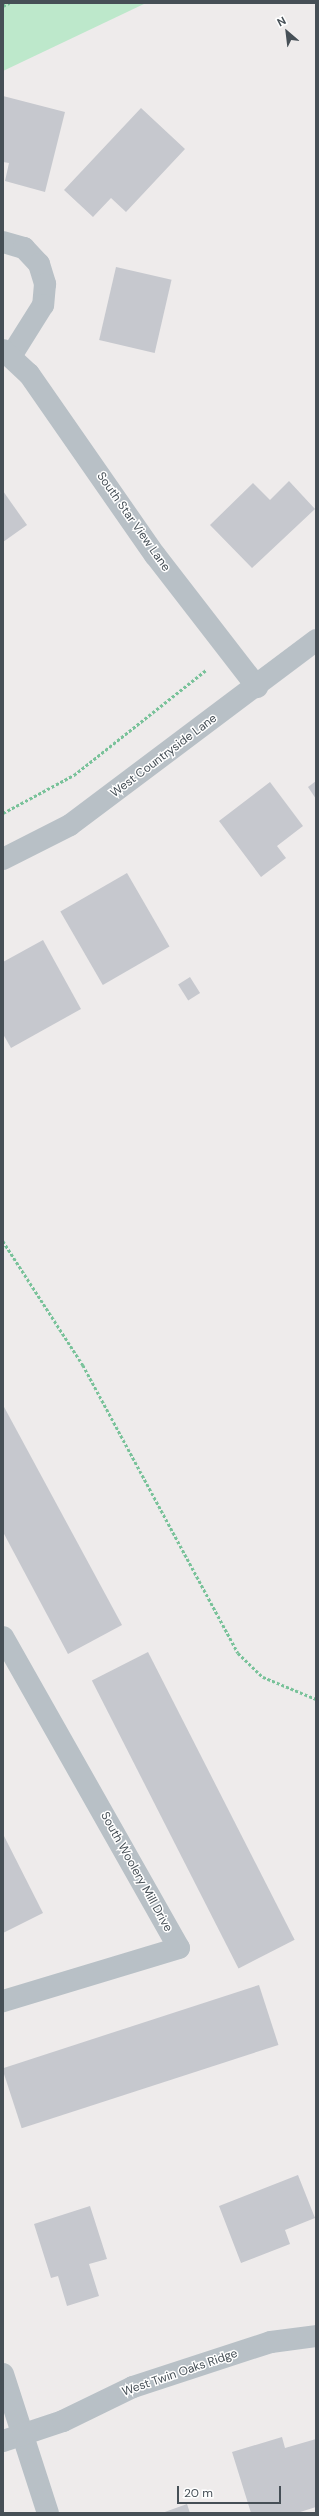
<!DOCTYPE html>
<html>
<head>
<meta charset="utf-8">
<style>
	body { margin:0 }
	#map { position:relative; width:319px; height:2516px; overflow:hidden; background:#eeebeb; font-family:"DM Sans",sans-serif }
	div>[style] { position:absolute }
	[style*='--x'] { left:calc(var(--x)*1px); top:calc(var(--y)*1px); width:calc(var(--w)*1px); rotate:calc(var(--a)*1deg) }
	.green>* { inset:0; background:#bde8cb }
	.building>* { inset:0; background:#c6c8ce; transform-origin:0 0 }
	.path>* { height:2.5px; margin-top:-1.25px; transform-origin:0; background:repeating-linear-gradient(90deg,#79c29a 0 3px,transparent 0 5px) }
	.street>* { height:22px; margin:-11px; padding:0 11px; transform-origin:11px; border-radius:11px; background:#b8c0c6 }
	span { translate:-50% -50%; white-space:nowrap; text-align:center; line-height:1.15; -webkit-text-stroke:3px #fff; paint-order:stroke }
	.street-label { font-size:12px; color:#464f56 }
	.frame { position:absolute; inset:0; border:4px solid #464f56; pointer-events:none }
	.north { position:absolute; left:267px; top:12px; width:40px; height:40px; -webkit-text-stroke:3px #fff; paint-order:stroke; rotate:332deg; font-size:11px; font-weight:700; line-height:16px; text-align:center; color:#464f56 }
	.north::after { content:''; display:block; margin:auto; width:14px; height:18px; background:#464f56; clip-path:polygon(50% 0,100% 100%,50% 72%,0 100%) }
	.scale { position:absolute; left:177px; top:2486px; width:104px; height:18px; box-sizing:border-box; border:2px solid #464f56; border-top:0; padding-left:5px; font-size:12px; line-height:14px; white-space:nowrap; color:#464f56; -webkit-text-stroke:3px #fff; paint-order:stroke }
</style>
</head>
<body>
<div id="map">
	<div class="green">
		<div style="clip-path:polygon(3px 3px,146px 3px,3px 71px)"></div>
	</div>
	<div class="building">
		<div style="clip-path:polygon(3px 96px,65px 112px,45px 192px,5px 181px,9px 163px,3px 162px)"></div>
		<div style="clip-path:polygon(141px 108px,185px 149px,126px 212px,111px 198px,93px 217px,64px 190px)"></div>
		<div style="left:116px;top:267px;width:57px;height:75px;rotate:13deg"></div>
		<div style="clip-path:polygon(289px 481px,315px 509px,252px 568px,210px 525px,253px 483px,270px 500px)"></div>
		<div style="clip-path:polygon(3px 491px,27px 525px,3px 542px)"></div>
		<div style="clip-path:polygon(316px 781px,316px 799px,308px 787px)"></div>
		<div style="clip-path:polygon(270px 782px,303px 826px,277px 846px,286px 858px,261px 877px,219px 821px)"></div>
		<div style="left:127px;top:873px;width:85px;height:77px;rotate:60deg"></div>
		<div style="clip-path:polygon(43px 940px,81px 1009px,11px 1048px,3px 1034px,3px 962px)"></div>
		<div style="left:190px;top:977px;width:19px;height:14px;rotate:58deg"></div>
		<div style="clip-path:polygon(3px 1405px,122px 1625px,68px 1654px,3px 1532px)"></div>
		<div style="left:148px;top:1652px;width:323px;height:63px;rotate:63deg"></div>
		<div style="clip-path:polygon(3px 1834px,43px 1913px,3px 1933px)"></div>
		<div style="left:259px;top:1985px;width:63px;height:270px;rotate:72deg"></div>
		<div style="clip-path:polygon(298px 2175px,315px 2218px,285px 2230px,290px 2244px,241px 2263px,219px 2206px)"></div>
		<div style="clip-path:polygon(90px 2206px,107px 2259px,89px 2264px,99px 2296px,67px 2306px,58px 2276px,51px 2278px,34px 2224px)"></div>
		<div style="clip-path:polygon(282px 2437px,285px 2448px,316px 2439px,316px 2507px,297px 2513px,251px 2513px,232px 2452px)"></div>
		<div style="clip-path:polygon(187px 2504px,190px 2513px,162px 2513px)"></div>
	</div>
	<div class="path">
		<div style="--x:3;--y:6;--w:7;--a:-27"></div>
		<div style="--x:3;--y:813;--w:81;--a:-28.2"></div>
		<div style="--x:74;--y:775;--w:169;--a:-38.5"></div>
		<div style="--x:3;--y:1241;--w:148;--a:57.2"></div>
		<div style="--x:83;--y:1365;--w:327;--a:61.7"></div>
		<div style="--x:238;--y:1653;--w:35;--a:44"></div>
		<div style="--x:263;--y:1677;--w:57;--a:22.5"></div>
	</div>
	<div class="street">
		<div style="--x:3;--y:242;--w:22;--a:16"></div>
		<div style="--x:24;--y:248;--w:22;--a:47"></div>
		<div style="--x:39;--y:264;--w:21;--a:73"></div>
		<div style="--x:45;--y:284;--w:21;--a:95"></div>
		<div style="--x:43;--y:305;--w:60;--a:122.1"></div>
		<div style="--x:3;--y:350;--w:35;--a:43"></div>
		<div style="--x:29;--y:374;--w:221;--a:55.2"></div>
		<div style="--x:155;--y:555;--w:167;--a:52.3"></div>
		<div style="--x:3;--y:859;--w:75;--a:-26.9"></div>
		<div style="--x:70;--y:825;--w:308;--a:-36.9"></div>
		<div style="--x:3;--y:1637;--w:357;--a:60.5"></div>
		<div style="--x:179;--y:1948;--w:184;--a:163.2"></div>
		<div style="--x:3;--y:2374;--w:146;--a:72.1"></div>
		<div style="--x:3;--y:2441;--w:63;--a:-18.4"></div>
		<div style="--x:63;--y:2421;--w:78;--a:-25.9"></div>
		<div style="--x:133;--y:2387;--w:145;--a:-18.1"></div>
		<div style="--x:271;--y:2342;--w:45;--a:-7.6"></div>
	</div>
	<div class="street-label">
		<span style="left:133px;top:522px;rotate:55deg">South Star View Lane</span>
		<span style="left:164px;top:756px;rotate:-37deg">West Countryside Lane</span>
		<span style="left:136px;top:1872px;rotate:61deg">South Woolery Mill Drive</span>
		<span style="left:180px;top:2373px;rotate:-19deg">West Twin Oaks Ridge</span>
	</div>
	<div class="frame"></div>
	<div class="north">N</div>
	<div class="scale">20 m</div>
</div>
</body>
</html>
